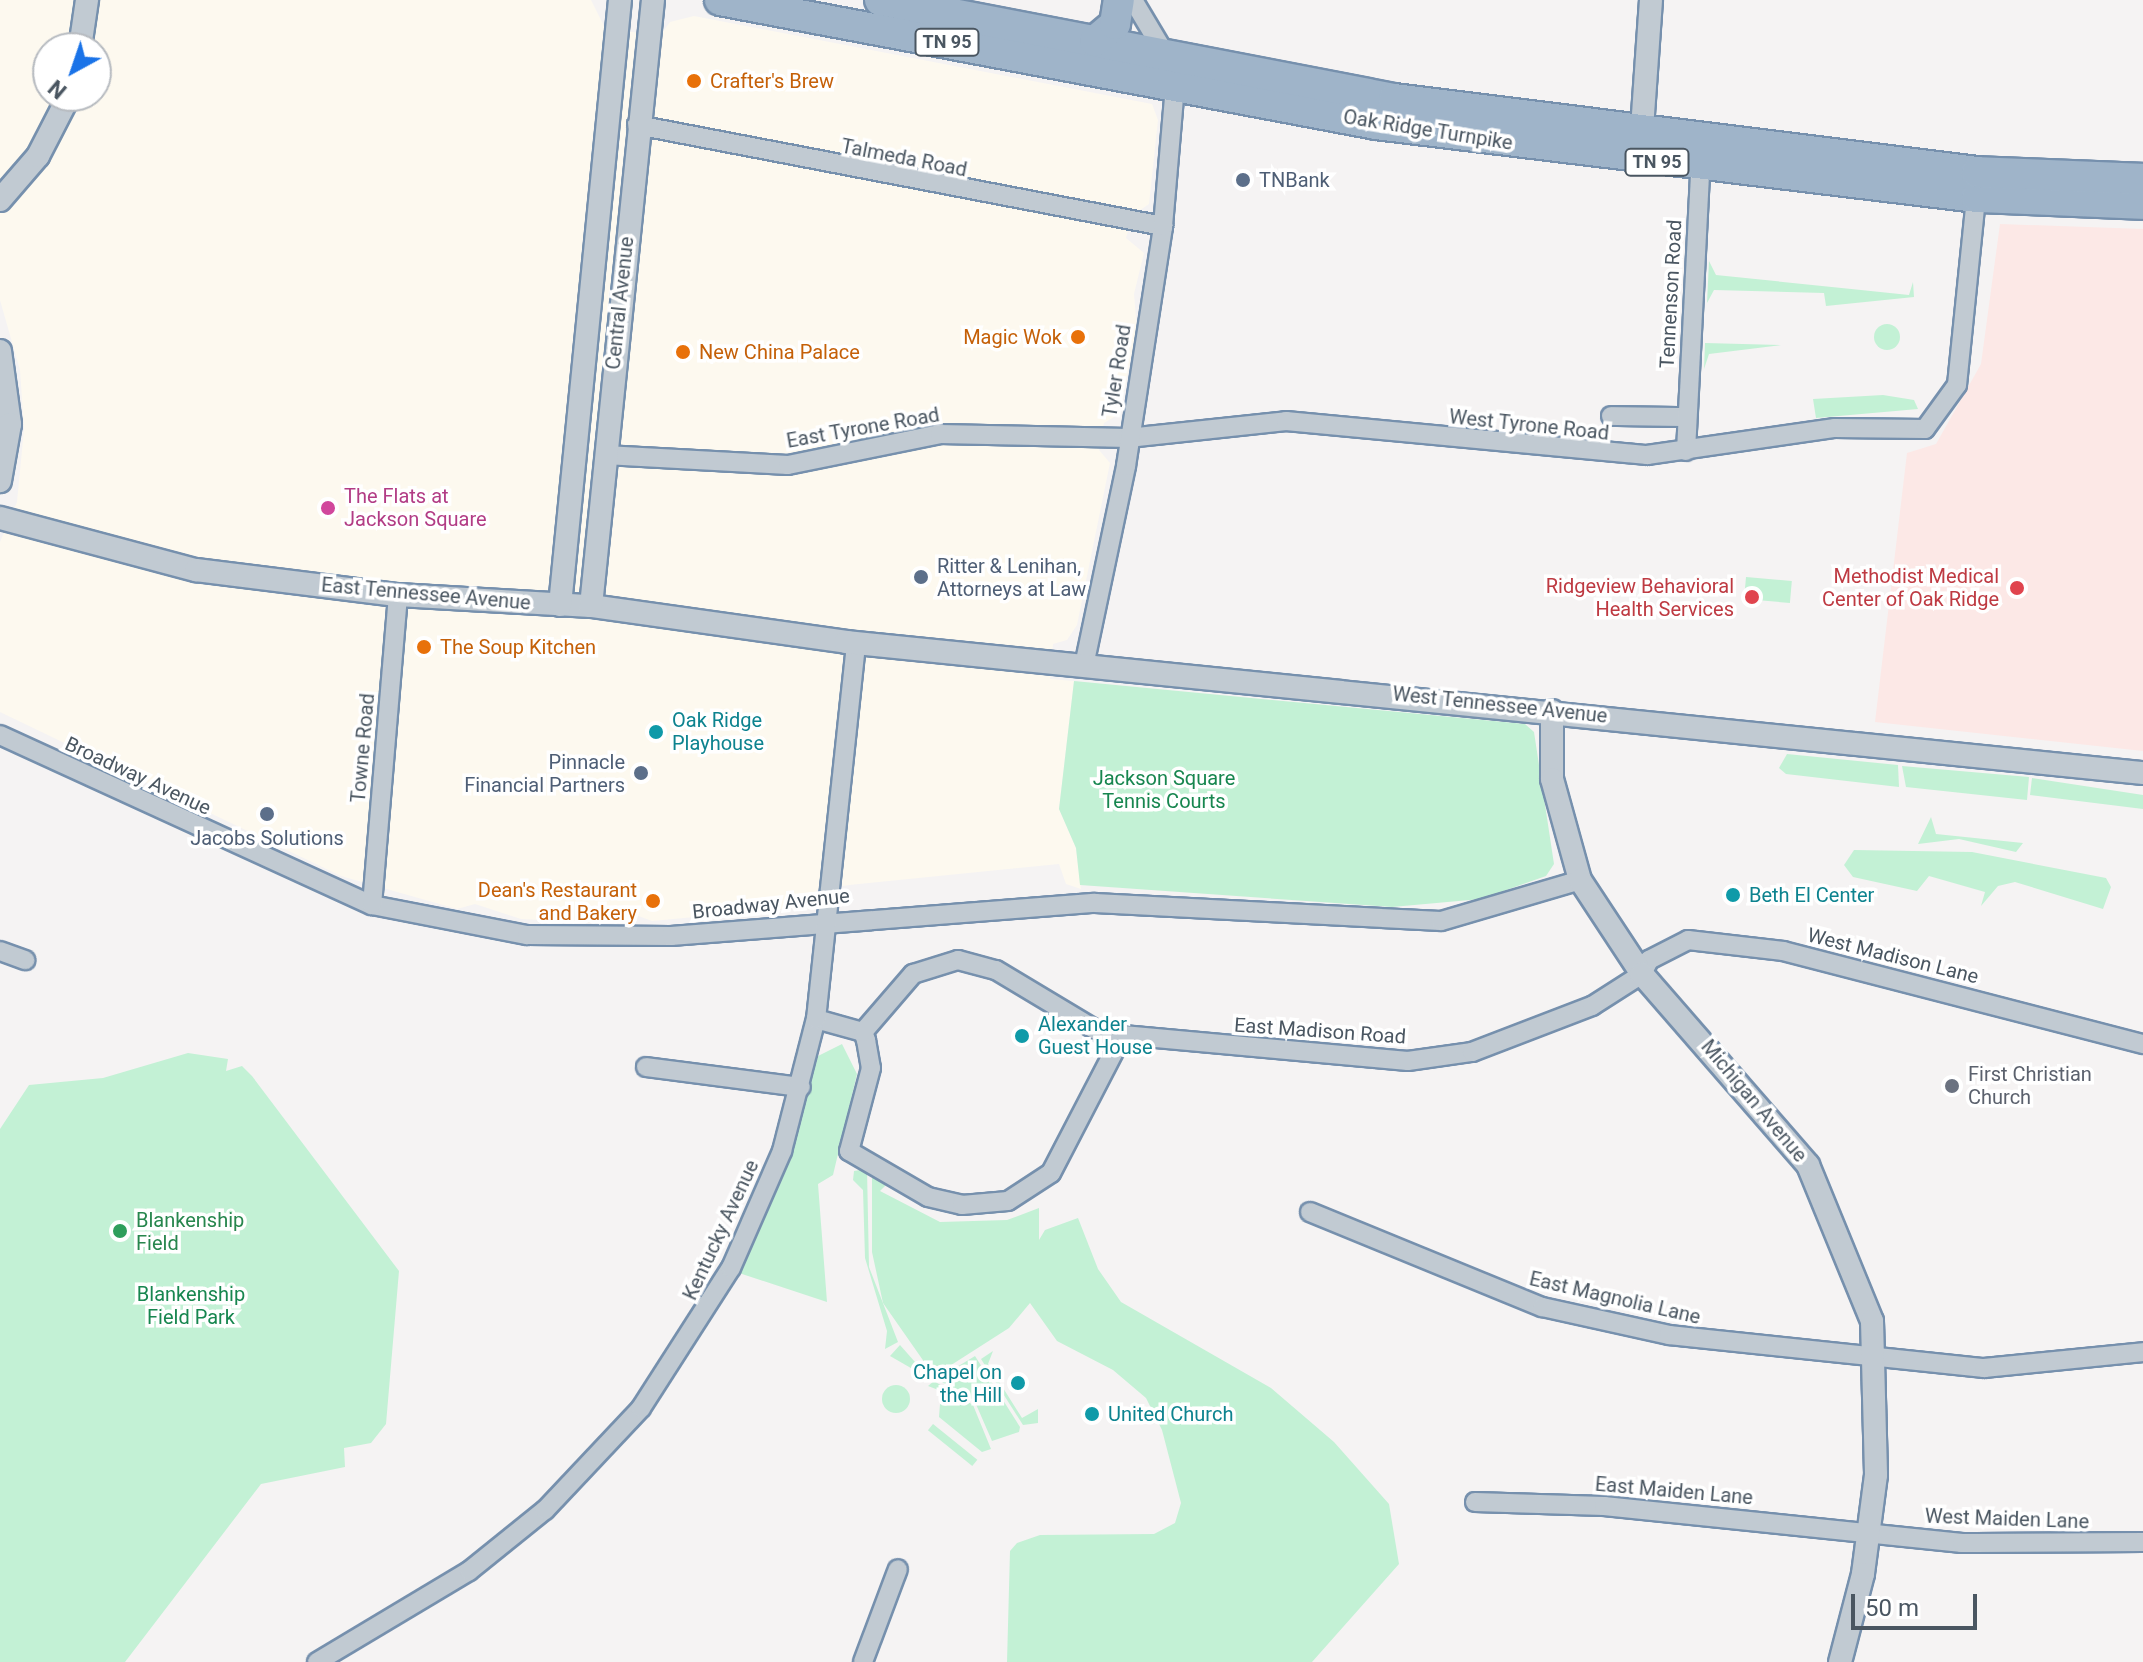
<!DOCTYPE html>
<html>
<head>
<meta charset="utf-8">
<style>
	body { margin:0 }
	#map { position:relative; width:2143px; height:1662px; overflow:hidden; background:#f5f3f3; font-family:Roboto,sans-serif }
	div>[style] { position:absolute }
	[style*='--x'] { left:calc(var(--x)*1px); top:calc(var(--y)*1px); width:calc(var(--w)*1px); rotate:calc(var(--a)*1deg) }
	.commercial>* { inset:0; background:#fdf9ef }
	.medical>* { inset:0; background:#fce8e6 }
	.green>* { inset:0; background:#c3f1d5; transform-origin:0 0 }
	.round { border-radius:50% }
	.roads { filter:drop-shadow(2px 0 #7690ad) drop-shadow(-2px 0 #7690ad) drop-shadow(0 2px #7690ad) drop-shadow(0 -2px #7690ad) }
	.minor>* { height:18px; margin:-9px; padding:0 9px; transform-origin:9px; border-radius:9px; background:#c1cad2 }
	.tertiary>* { height:22px; margin:-11px; padding:0 11px; transform-origin:11px; border-radius:11px; background:#c1cad2 }
	.trunk>* { height:30px; margin:-15px; padding:0 15px; transform-origin:15px; border-radius:15px; background:#9fb4c9 }
	.dots>* { width:22px; height:22px; translate:-50% -50%; box-sizing:border-box; border:4px solid #fff; border-radius:50% }
	span { translate:-50% -50%; white-space:nowrap; text-align:center; line-height:1.15; -webkit-text-stroke:7px #fff; paint-order:stroke }
	.shield-label span { padding:2px 6px; background:#fff; border:2px solid; border-radius:6px; -webkit-text-stroke-width:0 }
	.shield-label { font-size:18px; color:#4a5661; font-weight:700 }
	.food-label { font-size:20px; color:#c56008 }
	.left { translate:0 -50%; text-align:left }
	.right { translate:-100% -50%; text-align:right }
	.street-label { font-size:20px; color:#4a5661 }
	.service-label { font-size:20px; color:#4e5e75 }
	.hotel-label { font-size:20px; color:#b23c85 }
	.health-label { font-size:20px; color:#be3a42 }
	.culture-label { font-size:20px; color:#0d838f }
	.park-label { font-size:20px; color:#17864f }
	.worship-label { font-size:20px; color:#5b616d }
	.leisure-label { font-size:20px; color:#27864d }
	.north { position:absolute; left:32px; top:32px; width:80px; height:80px; box-sizing:border-box; background:#fff; border:2px solid #b7bbc0; border-radius:50%; rotate:220deg; font-size:22px; font-weight:700; line-height:32px; text-align:center; color:#4a5661 }
	.north::after { content:''; display:block; margin:auto; width:28px; height:36px; background:#1a73e8; clip-path:polygon(50% 0,100% 100%,50% 72%,0 100%) }
	.scale { position:absolute; left:1851px; top:1594px; width:126px; height:36px; box-sizing:border-box; border:4px solid #4a5661; border-top:0; padding-left:10px; font-size:24px; line-height:28px; white-space:nowrap; color:#4a5661; -webkit-text-stroke:6px #fff; paint-order:stroke }
</style>
</head>
<body>
<div id="map">
	<div class="commercial">
		<div style="clip-path:polygon(evenodd,0 0,591px 0,605px 28px,660px 36px,670px 22px,694px 16px,1152px 104px,1158px 120px,1149px 204px,1133px 215px,1126px 238px,1144px 253px,1134px 294px,1137px 329px,1119px 414px,1104px 423px,1099px 450px,1110px 463px,1077px 625px,1067px 640px,1053px 644px,1050px 679px,1074px 681px,1059px 809px,1076px 848px,1081px 889px,1066px 884px,1059px 864px,849px 885px,817px 890px,803px 907px,652px 921px,633px 914px,600px 923px,521px 919px,475px 904px,457px 909px,341px 876px,0 712px,0 542px,17px 502px,24px 429px,20px 370px,0 300px,0 0,48px 48px,96px 48px,96px 96px,48px 96px,48px 48px)"></div>
	</div>
	<div class="medical">
		<div style="clip-path:polygon(2000px 224px,2143px 229px,2143px 751px,1875px 722px,1907px 453px,1936px 444px,1981px 364px)"></div>
	</div>
	<div class="green">
		<div style="clip-path:polygon(1709px 261px,1716px 275px,1861px 290px,1909px 295px,1913px 282px,1914px 297px,1826px 306px,1824px 293px,1714px 290px,1707px 303px)"></div>
		<div class="round" style="left:1874px;top:324px;width:26px;height:26px"></div>
		<div style="clip-path:polygon(1705px 343px,1781px 345px,1709px 354px,1704px 369px)"></div>
		<div style="clip-path:polygon(1883px 395px,1914px 400px,1918px 409px,1816px 418px,1813px 399px)"></div>
		<div style="left:1746px;top:577px;width:46px;height:22px;rotate:5deg"></div>
		<div style="clip-path:polygon(1074px 681px,1525px 724px,1534px 732px,1554px 864px,1546px 876px,1481px 899px,1392px 907px,1080px 885px,1076px 848px,1059px 809px)"></div>
		<div style="clip-path:polygon(1787px 754px,1898px 765px,1899px 787px,1786px 774px,1779px 768px)"></div>
		<div style="clip-path:polygon(1902px 766px,2029px 777px,2027px 800px,1906px 787px,1909px 803px)"></div>
		<div style="clip-path:polygon(2032px 778px,2143px 795px,2143px 809px,2030px 795px)"></div>
		<div style="clip-path:polygon(1931px 817px,1936px 834px,2023px 843px,2016px 852px,1959px 839px,1918px 844px)"></div>
		<div style="clip-path:polygon(1854px 850px,1972px 852px,2106px 878px,2111px 887px,2103px 909px,2015px 882px,1998px 886px,1981px 906px,1985px 892px,1929px 876px,1917px 891px,1853px 877px,1844px 865px)"></div>
		<div style="clip-path:polygon(842px 1044px,857px 1074px,833px 1175px,818px 1184px,827px 1302px,739px 1273px,787px 1166px,818px 1056px)"></div>
		<div style="clip-path:polygon(188px 1053px,228px 1059px,226px 1071px,242px 1066px,252px 1076px,399px 1271px,386px 1424px,371px 1443px,344px 1448px,345px 1467px,261px 1484px,125px 1662px,0 1662px,0 1129px,29px 1085px,103px 1078px)"></div>
		<div style="clip-path:polygon(867px 1169px,869px 1267px,898px 1342px,885px 1349px,887px 1331px,865px 1258px,863px 1190px,853px 1180px,854px 1171px)"></div>
		<div style="clip-path:polygon(872px 1171px,888px 1183px,880px 1191px,940px 1222px,1007px 1220px,1039px 1208px,1039px 1240px,1045px 1230px,1078px 1218px,1098px 1269px,1121px 1302px,1271px 1388px,1334px 1442px,1389px 1504px,1399px 1564px,1312px 1662px,1007px 1662px,1010px 1551px,1017px 1543px,1040px 1535px,1154px 1534px,1175px 1523px,1181px 1503px,1162px 1430px,1146px 1398px,1113px 1370px,1057px 1341px,1030px 1303px,1009px 1328px,934px 1376px,883px 1303px,872px 1252px)"></div>
		<div style="clip-path:polygon(900px 1345px,930px 1379px,890px 1356px)"></div>
		<div style="clip-path:polygon(993px 1351px,988px 1364px,1022px 1418px,1038px 1409px,1038px 1423px,1023px 1425px,981px 1359px)"></div>
		<div style="clip-path:polygon(975px 1356px,1020px 1427px,1019px 1432px,992px 1441px,975px 1402px,937px 1379px)"></div>
		<div style="clip-path:polygon(934px 1381px,973px 1405px,991px 1449px,982px 1452px,939px 1417px,941px 1391px,928px 1386px)"></div>
		<div class="round" style="left:882px;top:1385px;width:28px;height:28px"></div>
		<div style="left:933px;top:1424px;width:57px;height:8px;rotate:39deg"></div>
	</div>
	<div class="roads">
		<div class="minor">
			<div style="--x:1133;--y:0;--w:66;--a:59.2"></div>
			<div style="--x:637;--y:125;--w:536;--a:10.87"></div>
			<div style="--x:1611;--y:416;--w:76;--a:0.8"></div>
			<div style="--x:1686;--y:451;--w:296;--a:-87.1"></div>
			<div style="--x:605;--y:455;--w:183;--a:3.1"></div>
			<div style="--x:788;--y:465;--w:155;--a:-11.5"></div>
			<div style="--x:940;--y:434;--w:188;--a:1.2"></div>
			<div style="--x:1128;--y:438;--w:159;--a:-6.1"></div>
			<div style="--x:1286;--y:421;--w:363;--a:5.4"></div>
			<div style="--x:1647;--y:455;--w:190;--a:-8.2"></div>
			<div style="--x:1835;--y:428;--w:90;--a:0.6"></div>
			<div style="--x:1925;--y:429;--w:54;--a:-54"></div>
			<div style="--x:1957;--y:385;--w:197;--a:-84.2"></div>
			<div style="--x:1085;--y:661;--w:199;--a:-78.1"></div>
			<div style="--x:1126;--y:466;--w:243;--a:-81.2"></div>
			<div style="--x:1163;--y:226;--w:141;--a:-85.1"></div>
			<div style="--x:0;--y:735;--w:409;--a:24.6"></div>
			<div style="--x:372;--y:905;--w:158;--a:11"></div>
			<div style="--x:527;--y:935;--w:144;--a:0.4"></div>
			<div style="--x:671;--y:936;--w:425;--a:-4.5"></div>
			<div style="--x:1095;--y:903;--w:346;--a:3"></div>
			<div style="--x:1441;--y:921;--w:145;--a:-16.4"></div>
			<div style="--x:372;--y:905;--w:311;--a:-85.2"></div>
			<div style="--x:0;--y:951;--w:27;--a:20"></div>
			<div style="--x:816;--y:1019;--w:49;--a:15.5"></div>
			<div style="--x:863;--y:1032;--w:9;--a:69"></div>
			<div style="--x:866;--y:1040;--w:28;--a:80"></div>
			<div style="--x:871;--y:1068;--w:86;--a:104.8"></div>
			<div style="--x:849;--y:1151;--w:91;--a:30.2"></div>
			<div style="--x:928;--y:1197;--w:35;--a:13"></div>
			<div style="--x:962;--y:1205;--w:46;--a:-5"></div>
			<div style="--x:1008;--y:1201;--w:51;--a:-33.1"></div>
			<div style="--x:1051;--y:1173;--w:154;--a:-62.6"></div>
			<div style="--x:863;--y:1032;--w:77;--a:-49.2"></div>
			<div style="--x:913;--y:974;--w:47;--a:-17.3"></div>
			<div style="--x:958;--y:960;--w:39;--a:15"></div>
			<div style="--x:996;--y:970;--w:122;--a:31"></div>
			<div style="--x:1101;--y:1033;--w:308;--a:5.2"></div>
			<div style="--x:1408;--y:1061;--w:65;--a:-8"></div>
			<div style="--x:1472;--y:1052;--w:129;--a:-21"></div>
			<div style="--x:1592;--y:1006;--w:59;--a:-32.6"></div>
			<div style="--x:1642;--y:974;--w:16;--a:-63"></div>
			<div style="--x:1649;--y:960;--w:44;--a:-27.1"></div>
			<div style="--x:1688;--y:940;--w:96;--a:6.6"></div>
			<div style="--x:1783;--y:951;--w:372;--a:14.5"></div>
			<div style="--x:646;--y:1067;--w:156;--a:7.4"></div>
			<div style="--x:1310;--y:1212;--w:251;--a:22.3"></div>
			<div style="--x:1542;--y:1307;--w:130;--a:12.4"></div>
			<div style="--x:1669;--y:1335;--w:317;--a:6"></div>
			<div style="--x:1984;--y:1368;--w:160;--a:-5.7"></div>
			<div style="--x:1475;--y:1502;--w:129;--a:1.8"></div>
			<div style="--x:1604;--y:1506;--w:360;--a:5.9"></div>
			<div style="--x:1962;--y:1543;--w:181;--a:-0.3"></div>
			<div style="--x:317;--y:1662;--w:177;--a:-30.9"></div>
			<div style="--x:469;--y:1571;--w:97;--a:-38.8"></div>
			<div style="--x:545;--y:1510;--w:140;--a:-46.7"></div>
			<div style="--x:641;--y:1408;--w:166;--a:-57.3"></div>
			<div style="--x:731;--y:1268;--w:128;--a:-66.4"></div>
			<div style="--x:782;--y:1151;--w:136;--a:-75.6"></div>
			<div style="--x:816;--y:1019;--w:378;--a:-83.9"></div>
			<div style="--x:863;--y:1662;--w:99;--a:-69.4"></div>
		</div>
		<div class="tertiary">
			<div style="--x:80;--y:48;--w:49;--a:-81.7"></div>
			<div style="--x:1641;--y:143;--w:143;--a:-86"></div>
			<div style="--x:0;--y:200;--w:58;--a:-49.2"></div>
			<div style="--x:38;--y:156;--w:68;--a:-62.7"></div>
			<div style="--x:0;--y:351;--w:74;--a:82.2"></div>
			<div style="--x:10;--y:424;--w:58;--a:100"></div>
			<div style="--x:0;--y:518;--w:203;--a:14.9"></div>
			<div style="--x:196;--y:570;--w:204;--a:7.1"></div>
			<div style="--x:398;--y:595;--w:193;--a:3.3"></div>
			<div style="--x:591;--y:606;--w:258;--a:8"></div>
			<div style="--x:846;--y:642;--w:1304;--a:5.77"></div>
			<div style="--x:560;--y:605;--w:608;--a:-84.34"></div>
			<div style="--x:591;--y:606;--w:609;--a:-84.16"></div>
			<div style="--x:1552;--y:711;--w:68;--a:90"></div>
			<div style="--x:1552;--y:779;--w:105;--a:74.5"></div>
			<div style="--x:1580;--y:880;--w:113;--a:56.6"></div>
			<div style="--x:1642;--y:974;--w:253;--a:49"></div>
			<div style="--x:1808;--y:1165;--w:169;--a:67.7"></div>
			<div style="--x:1872;--y:1321;--w:154;--a:88.5"></div>
			<div style="--x:1876;--y:1475;--w:100;--a:97.5"></div>
			<div style="--x:1863;--y:1574;--w:91;--a:104.6"></div>
		</div>
		<div class="trunk">
			<div style="--x:720;--y:0;--w:668;--a:10.7"></div>
			<div style="--x:1376;--y:124;--w:605;--a:6.93"></div>
			<div style="--x:1977;--y:197;--w:166;--a:2.4"></div>
			<div style="--x:880;--y:0;--w:523;--a:10.9"></div>
			<div style="--x:1394;--y:99;--w:588;--a:7.14"></div>
			<div style="--x:1977;--y:172;--w:166;--a:2.4"></div>
			<div style="--x:1095;--y:41;--w:26;--a:-40"></div>
			<div style="--x:1115;--y:24;--w:24;--a:-81"></div>
		</div>
	</div>
	<div class="dots">
		<div style="left:694px;top:81px;background:#e8710a"></div>
		<div style="left:1243px;top:180px;background:#5c6f8a"></div>
		<div style="left:1078px;top:337px;background:#e8710a"></div>
		<div style="left:683px;top:352px;background:#e8710a"></div>
		<div style="left:328px;top:508px;background:#d1479c"></div>
		<div style="left:921px;top:577px;background:#5c6f8a"></div>
		<div style="left:2017px;top:588px;background:#e0444e"></div>
		<div style="left:1752px;top:597px;background:#e0444e"></div>
		<div style="left:424px;top:647px;background:#e8710a"></div>
		<div style="left:656px;top:732px;background:#0f9aa8"></div>
		<div style="left:641px;top:773px;background:#5c6f8a"></div>
		<div style="left:267px;top:814px;background:#5c6f8a"></div>
		<div style="left:1733px;top:895px;background:#0f9aa8"></div>
		<div style="left:653px;top:901px;background:#e8710a"></div>
		<div style="left:1022px;top:1036px;background:#0f9aa8"></div>
		<div style="left:1952px;top:1086px;background:#6b7280"></div>
		<div style="left:120px;top:1231px;background:#2e9e5b"></div>
		<div style="left:1018px;top:1383px;background:#0f9aa8"></div>
		<div style="left:1092px;top:1414px;background:#0f9aa8"></div>
	</div>
	<div class="shield-label">
		<span style="left:947px;top:42px">TN 95</span>
		<span style="left:1657px;top:162px">TN 95</span>
	</div>
	<div class="food-label">
		<span class="left" style="left:710px;top:81px">Crafter's Brew</span>
		<span class="right" style="left:1062px;top:337px">Magic Wok</span>
		<span class="left" style="left:699px;top:352px">New China Palace</span>
		<span class="left" style="left:440px;top:647px">The Soup Kitchen</span>
		<span class="right" style="left:637px;top:902px">Dean's Restaurant<br>and Bakery</span>
	</div>
	<div class="street-label">
		<span style="left:1428px;top:130px;rotate:9deg">Oak Ridge Turnpike</span>
		<span style="left:904px;top:158px;rotate:11deg">Talmeda Road</span>
		<span style="left:1671px;top:294px;rotate:-87deg">Tennenson Road</span>
		<span style="left:620px;top:303px;rotate:-84deg">Central Avenue</span>
		<span style="left:1117px;top:371px;rotate:-81deg">Tyler Road</span>
		<span style="left:1529px;top:425px;rotate:6deg">West Tyrone Road</span>
		<span style="left:863px;top:428px;rotate:-10deg">East Tyrone Road</span>
		<span style="left:426px;top:594px;rotate:5deg">East Tennessee Avenue</span>
		<span style="left:1500px;top:705px;rotate:6deg">West Tennessee Avenue</span>
		<span style="left:363px;top:748px;rotate:-85deg">Towne Road</span>
		<span style="left:138px;top:776px;rotate:25deg">Broadway Avenue</span>
		<span style="left:771px;top:904px;rotate:-6deg">Broadway Avenue</span>
		<span style="left:1893px;top:956px;rotate:14deg">West Madison Lane</span>
		<span style="left:1320px;top:1031px;rotate:4deg">East Madison Road</span>
		<span style="left:1754px;top:1101px;rotate:50deg">Michigan Avenue</span>
		<span style="left:721px;top:1230px;rotate:-65deg">Kentucky Avenue</span>
		<span style="left:1615px;top:1298px;rotate:13deg">East Magnolia Lane</span>
		<span style="left:1674px;top:1491px;rotate:5deg">East Maiden Lane</span>
		<span style="left:2007px;top:1519px;rotate:2deg">West Maiden Lane</span>
	</div>
	<div class="service-label">
		<span class="left" style="left:1259px;top:180px">TNBank</span>
		<span class="left" style="left:937px;top:578px">Ritter &amp; Lenihan,<br>Attorneys at Law</span>
		<span class="right" style="left:625px;top:774px">Pinnacle<br>Financial Partners</span>
		<span style="left:267px;top:838px">Jacobs Solutions</span>
	</div>
	<div class="hotel-label">
		<span class="left" style="left:344px;top:508px">The Flats at<br>Jackson Square</span>
	</div>
	<div class="health-label">
		<span class="right" style="left:1999px;top:588px">Methodist Medical<br>Center of Oak Ridge</span>
		<span class="right" style="left:1734px;top:598px">Ridgeview Behavioral<br>Health Services</span>
	</div>
	<div class="culture-label">
		<span class="left" style="left:672px;top:732px">Oak Ridge<br>Playhouse</span>
		<span class="left" style="left:1749px;top:895px">Beth El Center</span>
		<span class="left" style="left:1038px;top:1036px">Alexander<br>Guest House</span>
		<span class="right" style="left:1002px;top:1384px">Chapel on<br>the Hill</span>
		<span class="left" style="left:1108px;top:1414px">United Church</span>
	</div>
	<div class="park-label">
		<span style="left:1164px;top:790px">Jackson Square<br>Tennis Courts</span>
		<span style="left:191px;top:1306px">Blankenship<br>Field Park</span>
	</div>
	<div class="worship-label">
		<span class="left" style="left:1968px;top:1086px">First Christian<br>Church</span>
	</div>
	<div class="leisure-label">
		<span class="left" style="left:136px;top:1232px">Blankenship<br>Field</span>
	</div>
	<div class="north">N</div>
	<div class="scale">50 m</div>
</div>
</body>
</html>
